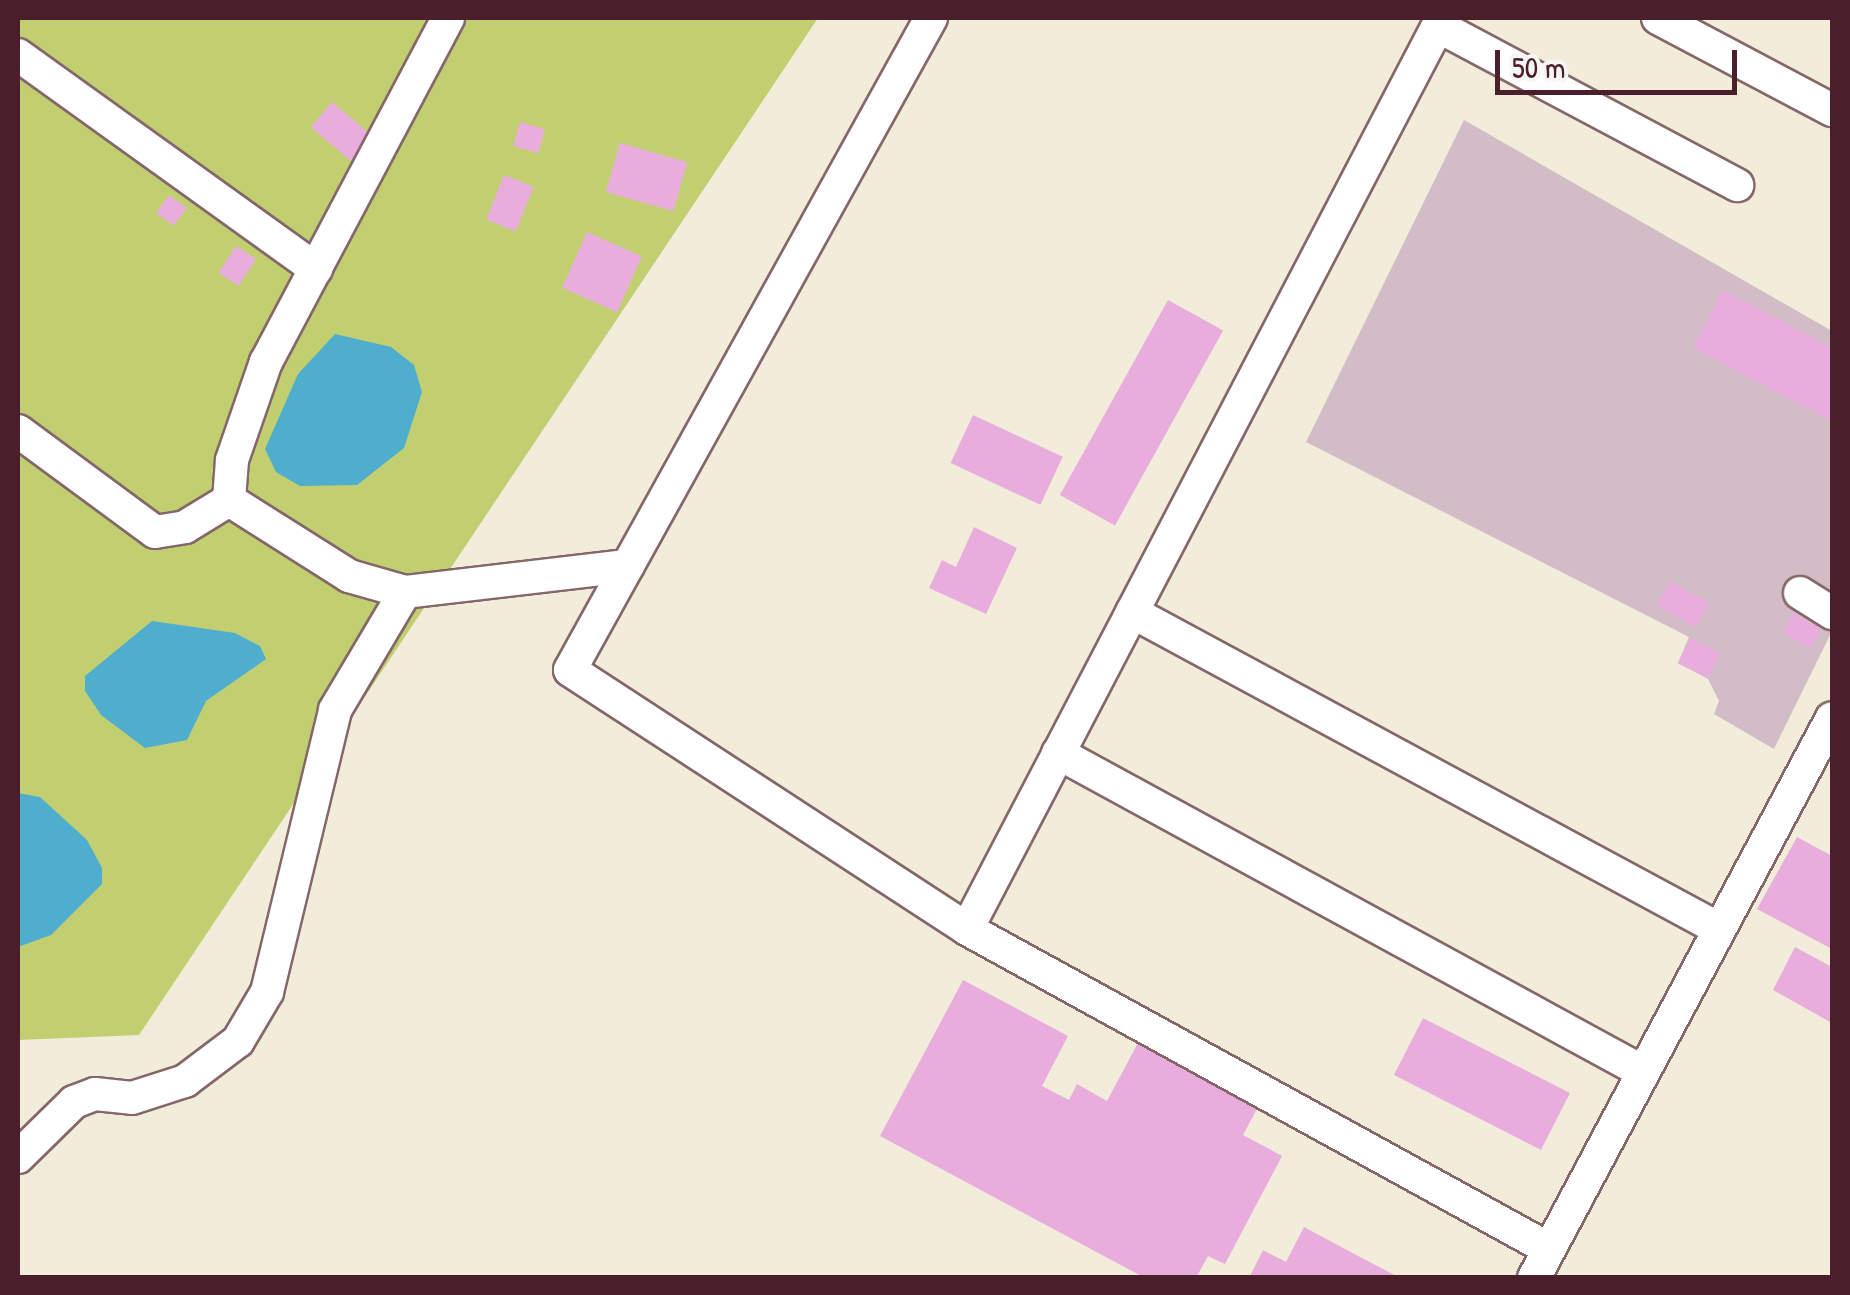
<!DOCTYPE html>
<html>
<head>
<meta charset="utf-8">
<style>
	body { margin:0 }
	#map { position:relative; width:1850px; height:1295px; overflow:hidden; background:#f2ecdb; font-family:"Patrick Hand",sans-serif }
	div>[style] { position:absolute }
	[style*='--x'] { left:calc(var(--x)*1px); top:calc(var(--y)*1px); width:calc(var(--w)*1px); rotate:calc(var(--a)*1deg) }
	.industrial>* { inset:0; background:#d2bdc6 }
	.green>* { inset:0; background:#c2cf71 }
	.water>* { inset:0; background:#4fadce }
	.building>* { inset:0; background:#e9addd; transform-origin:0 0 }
	.roads { filter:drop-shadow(2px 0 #856769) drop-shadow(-2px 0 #856769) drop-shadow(0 2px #856769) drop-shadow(0 -2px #856769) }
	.minor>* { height:32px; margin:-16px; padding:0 16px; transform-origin:16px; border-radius:16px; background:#fff }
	span { translate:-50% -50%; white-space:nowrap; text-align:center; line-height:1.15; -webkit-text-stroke:8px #f6f6f2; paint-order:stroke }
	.frame { position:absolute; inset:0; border:20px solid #4a1f2b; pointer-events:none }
	.scale { position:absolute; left:1495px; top:50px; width:242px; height:45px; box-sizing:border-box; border:5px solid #4a1f2b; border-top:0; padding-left:12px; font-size:30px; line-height:35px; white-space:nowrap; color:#4a1f2b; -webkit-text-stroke:8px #f6f6f2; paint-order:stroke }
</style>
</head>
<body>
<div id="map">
	<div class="industrial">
		<div style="clip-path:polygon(1464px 120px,1832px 331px,1832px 631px,1774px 749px,1714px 714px,1719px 701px,1708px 679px,1678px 663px,1689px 637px,1306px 442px)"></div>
	</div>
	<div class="green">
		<div style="clip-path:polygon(18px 18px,818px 18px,139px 1035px,18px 1040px)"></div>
	</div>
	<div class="water">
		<div style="clip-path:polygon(335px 334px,391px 347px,414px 365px,422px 392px,404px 448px,357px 485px,300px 486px,276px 472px,265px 449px,298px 374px)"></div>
		<div style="clip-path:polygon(152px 621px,235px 633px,260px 646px,266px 659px,206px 701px,187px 740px,145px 748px,101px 715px,85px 691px,85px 676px)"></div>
		<div style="clip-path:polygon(18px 793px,40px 797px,87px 840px,102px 868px,102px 884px,51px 935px,18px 947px)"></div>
	</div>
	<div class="building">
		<div style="left:332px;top:102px;width:52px;height:33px;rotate:40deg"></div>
		<div style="left:520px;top:122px;width:26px;height:25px;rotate:16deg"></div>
		<div style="left:620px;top:143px;width:70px;height:51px;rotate:16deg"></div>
		<div style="left:504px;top:175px;width:32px;height:48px;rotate:22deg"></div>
		<div style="left:169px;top:195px;width:22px;height:22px;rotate:36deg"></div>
		<div style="left:587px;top:232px;width:60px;height:61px;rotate:24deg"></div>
		<div style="left:236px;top:246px;width:24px;height:32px;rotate:33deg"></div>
		<div style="clip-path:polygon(1723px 290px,1832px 348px,1832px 421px,1693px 348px)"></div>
		<div style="left:1168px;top:300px;width:63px;height:223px;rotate:29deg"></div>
		<div style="left:973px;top:415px;width:99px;height:53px;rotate:25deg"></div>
		<div style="clip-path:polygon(974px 527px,1017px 548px,986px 614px,929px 588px,942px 560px,956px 567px)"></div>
		<div style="left:1670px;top:581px;width:45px;height:28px;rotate:29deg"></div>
		<div style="left:1793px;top:613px;width:32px;height:23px;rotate:28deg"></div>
		<div style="left:1690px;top:638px;width:34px;height:28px;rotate:26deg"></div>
		<div style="clip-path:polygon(1797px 837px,1832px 856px,1832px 949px,1757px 909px)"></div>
		<div style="clip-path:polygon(1795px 947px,1832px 967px,1832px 1023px,1773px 990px)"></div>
		<div style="clip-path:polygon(963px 980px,1068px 1036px,1042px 1086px,1069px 1100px,1077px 1084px,1107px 1101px,1140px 1039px,1260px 1103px,1243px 1135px,1282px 1156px,1225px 1264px,1208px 1256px,1196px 1278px,1145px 1278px,880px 1136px)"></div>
		<div style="left:1423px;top:1018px;width:165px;height:64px;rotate:27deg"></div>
		<div style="clip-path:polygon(1304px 1227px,1362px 1258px,1400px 1278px,1249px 1278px,1263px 1250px,1286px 1262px)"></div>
	</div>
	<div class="roads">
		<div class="minor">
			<div style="--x:931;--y:18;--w:745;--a:118.97"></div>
			<div style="--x:570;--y:670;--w:474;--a:33.1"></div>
			<div style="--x:1442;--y:18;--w:1027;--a:117.54"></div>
			<div style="--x:967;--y:929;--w:664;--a:28.8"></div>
			<div style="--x:1658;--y:18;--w:197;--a:27.9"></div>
			<div style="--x:1438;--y:26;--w:339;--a:28"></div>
			<div style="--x:18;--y:55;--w:367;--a:35.7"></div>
			<div style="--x:18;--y:431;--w:170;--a:36.4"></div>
			<div style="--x:155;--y:532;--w:30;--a:-9"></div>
			<div style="--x:185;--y:527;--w:52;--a:-31.5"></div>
			<div style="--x:229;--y:500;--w:40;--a:-85.7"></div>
			<div style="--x:232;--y:460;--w:104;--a:-70.9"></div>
			<div style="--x:266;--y:362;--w:389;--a:-62.1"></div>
			<div style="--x:229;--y:500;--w:142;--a:32.3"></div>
			<div style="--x:349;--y:576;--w:58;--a:15.9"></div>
			<div style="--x:405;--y:592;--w:224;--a:-6.7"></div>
			<div style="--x:1800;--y:593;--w:38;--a:32"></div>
			<div style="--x:1132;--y:612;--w:667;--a:28.37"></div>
			<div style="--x:1058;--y:753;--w:666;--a:28.6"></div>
			<div style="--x:18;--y:1157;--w:78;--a:-44.5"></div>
			<div style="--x:74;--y:1102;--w:22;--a:-21"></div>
			<div style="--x:95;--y:1094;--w:37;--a:6"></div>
			<div style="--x:132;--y:1098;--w:56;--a:-17.8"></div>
			<div style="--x:185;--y:1081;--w:66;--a:-37"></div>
			<div style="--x:238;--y:1041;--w:57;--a:-59.4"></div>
			<div style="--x:267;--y:992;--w:290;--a:-76.4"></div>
			<div style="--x:335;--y:710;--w:137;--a:-59.3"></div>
			<div style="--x:1534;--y:1278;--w:634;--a:-61.98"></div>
		</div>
	</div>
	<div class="frame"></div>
	<div class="scale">50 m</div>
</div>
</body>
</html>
